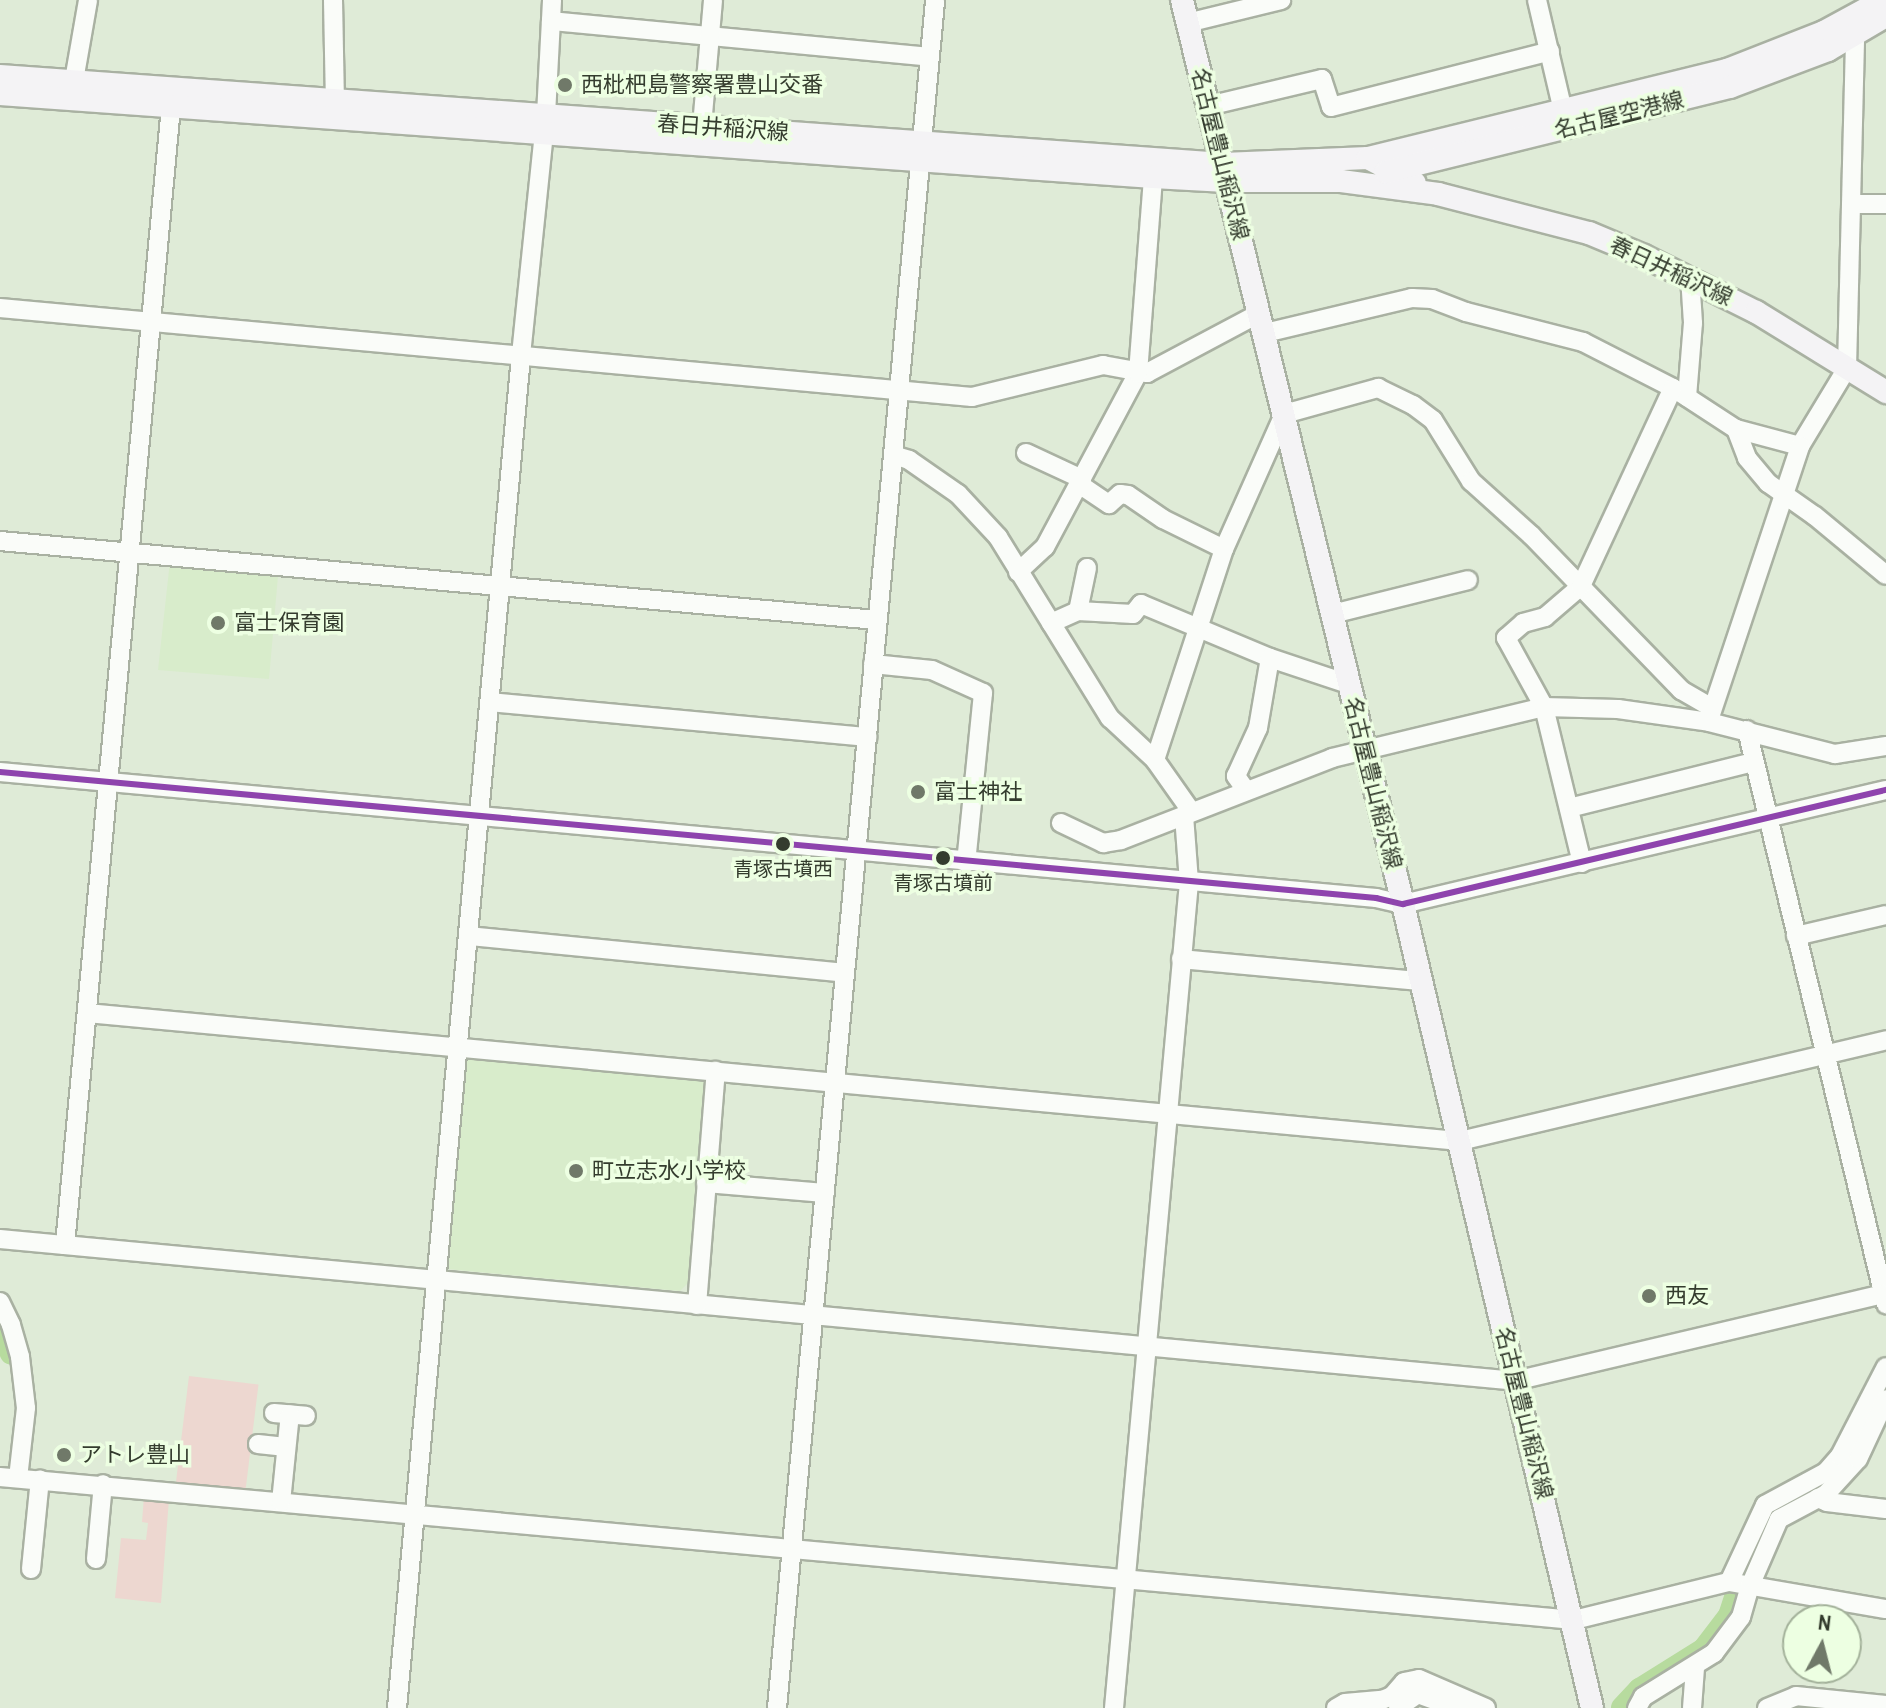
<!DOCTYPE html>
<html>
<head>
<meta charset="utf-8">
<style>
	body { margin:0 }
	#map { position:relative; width:1886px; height:1708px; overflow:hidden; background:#dfebd7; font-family:"Archivo Narrow","Noto Sans JP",sans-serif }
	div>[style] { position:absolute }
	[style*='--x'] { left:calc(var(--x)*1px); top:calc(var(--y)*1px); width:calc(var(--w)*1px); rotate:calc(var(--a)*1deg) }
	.built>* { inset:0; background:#d8eccb }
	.green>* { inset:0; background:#edd7d0; transform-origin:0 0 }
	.river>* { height:24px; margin:-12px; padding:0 12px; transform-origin:12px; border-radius:12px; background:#b7db9e }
	.roads { filter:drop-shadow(2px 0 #a9b1a2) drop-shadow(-2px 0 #a9b1a2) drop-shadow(0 2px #a9b1a2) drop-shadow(0 -2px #a9b1a2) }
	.minor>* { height:18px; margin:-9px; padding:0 9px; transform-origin:9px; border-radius:9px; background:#fafcf9 }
	.major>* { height:22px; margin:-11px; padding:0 11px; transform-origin:11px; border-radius:11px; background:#f4f3f5 }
	.bus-1>* { height:6px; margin:-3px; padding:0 3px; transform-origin:3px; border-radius:3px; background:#8e44ad }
	.dots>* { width:22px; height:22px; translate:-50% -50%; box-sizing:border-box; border:4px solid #edffe2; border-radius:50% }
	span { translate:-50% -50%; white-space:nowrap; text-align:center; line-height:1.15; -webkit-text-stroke:7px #edffe2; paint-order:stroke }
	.bus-label { font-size:20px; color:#343c2e }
	.poi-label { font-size:22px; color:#343c2e }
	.left { translate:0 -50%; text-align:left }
	.street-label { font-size:22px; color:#343c2e }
	.north { position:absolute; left:1782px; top:1604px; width:80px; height:80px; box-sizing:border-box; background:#edffe2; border:2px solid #a3b19a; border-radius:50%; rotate:7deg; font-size:22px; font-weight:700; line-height:32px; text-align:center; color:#343c2e }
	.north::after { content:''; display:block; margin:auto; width:28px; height:36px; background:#707969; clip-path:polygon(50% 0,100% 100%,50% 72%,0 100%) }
</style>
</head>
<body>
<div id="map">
	<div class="built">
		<div style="clip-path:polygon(170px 561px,274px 571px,278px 576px,269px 679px,158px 670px)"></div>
		<div style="clip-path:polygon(462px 1055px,702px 1073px,708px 1082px,689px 1282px,680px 1291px,447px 1269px,444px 1261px)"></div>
	</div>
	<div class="green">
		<div style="left:189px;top:1376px;width:70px;height:108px;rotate:7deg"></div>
		<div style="clip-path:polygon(144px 1496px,169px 1499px,161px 1603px,115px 1598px,121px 1538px,146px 1540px,148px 1523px,142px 1522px)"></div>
	</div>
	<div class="river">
		<div style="--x:0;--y:1324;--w:31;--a:68"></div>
		<div style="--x:1623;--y:1708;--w:25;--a:-47"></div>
		<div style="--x:1640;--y:1690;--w:75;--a:-32"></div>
		<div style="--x:1704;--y:1650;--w:43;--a:-52.6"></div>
		<div style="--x:1730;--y:1616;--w:52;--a:-71.9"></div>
		<div style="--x:1746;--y:1567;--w:60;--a:-65.2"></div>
		<div style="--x:1771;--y:1513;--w:56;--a:-30.3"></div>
	</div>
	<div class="roads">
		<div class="minor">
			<div style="--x:333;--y:0;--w:100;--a:88.9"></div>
			<div style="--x:1537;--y:0;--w:114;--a:76.8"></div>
			<div style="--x:551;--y:21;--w:380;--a:5.4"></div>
			<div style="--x:1187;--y:23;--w:97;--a:-13.7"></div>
			<div style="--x:72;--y:92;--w:93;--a:-80.1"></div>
			<div style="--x:1208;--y:106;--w:117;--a:-13.3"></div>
			<div style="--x:1322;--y:79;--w:29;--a:72"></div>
			<div style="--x:1331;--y:107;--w:226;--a:-14.3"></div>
			<div style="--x:702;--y:126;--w:126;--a:-85"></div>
			<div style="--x:1853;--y:204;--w:33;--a:0"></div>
			<div style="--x:0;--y:308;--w:976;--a:5.23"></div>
			<div style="--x:972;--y:397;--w:135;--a:-13.7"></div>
			<div style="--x:1103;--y:365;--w:45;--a:10.3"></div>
			<div style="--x:1147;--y:373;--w:128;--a:-28"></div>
			<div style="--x:1265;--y:333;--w:151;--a:-13.4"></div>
			<div style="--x:1412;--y:298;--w:20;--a:3"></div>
			<div style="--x:1432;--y:299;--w:36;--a:21"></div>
			<div style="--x:1466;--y:312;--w:121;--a:14.4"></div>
			<div style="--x:1583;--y:342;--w:101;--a:27.1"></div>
			<div style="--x:1673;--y:388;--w:75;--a:33.1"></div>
			<div style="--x:1736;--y:429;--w:66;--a:14.9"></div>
			<div style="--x:1800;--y:446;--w:91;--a:-58.9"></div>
			<div style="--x:1847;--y:368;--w:333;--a:-88.6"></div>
			<div style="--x:1687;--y:397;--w:74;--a:-85.4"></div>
			<div style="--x:1693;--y:323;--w:46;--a:-93.7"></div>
			<div style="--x:1736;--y:429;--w:31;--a:69"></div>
			<div style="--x:1747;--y:458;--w:33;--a:50"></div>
			<div style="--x:1768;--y:483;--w:57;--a:35.1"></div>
			<div style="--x:1815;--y:516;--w:92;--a:39.7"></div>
			<div style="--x:1026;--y:453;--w:62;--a:24.9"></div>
			<div style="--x:893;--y:455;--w:17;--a:17"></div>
			<div style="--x:909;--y:460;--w:60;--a:34.8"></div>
			<div style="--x:958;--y:494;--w:59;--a:47.1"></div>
			<div style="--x:998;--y:537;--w:213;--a:58.3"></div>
			<div style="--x:1110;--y:718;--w:62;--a:43"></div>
			<div style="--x:1155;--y:760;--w:62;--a:54.8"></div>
			<div style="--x:1079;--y:484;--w:36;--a:34"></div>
			<div style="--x:1109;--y:504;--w:15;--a:-42"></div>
			<div style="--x:1120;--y:494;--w:8;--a:7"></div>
			<div style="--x:1128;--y:495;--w:42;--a:34.4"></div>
			<div style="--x:1163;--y:519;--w:68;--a:26.2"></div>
			<div style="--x:0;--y:541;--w:881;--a:5.15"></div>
			<div style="--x:1018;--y:572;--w:37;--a:-43"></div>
			<div style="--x:1045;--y:547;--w:197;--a:-61.9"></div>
			<div style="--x:1138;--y:373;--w:197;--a:-85.6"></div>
			<div style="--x:1078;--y:611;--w:44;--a:-78.2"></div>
			<div style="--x:1332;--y:614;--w:140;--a:-14"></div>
			<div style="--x:1051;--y:623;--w:30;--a:-24"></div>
			<div style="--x:1078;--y:611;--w:55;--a:3.1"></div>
			<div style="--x:1133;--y:614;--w:13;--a:-51"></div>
			<div style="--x:1141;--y:604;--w:140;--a:22.7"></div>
			<div style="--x:1270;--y:658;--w:82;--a:18.4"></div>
			<div style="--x:873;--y:664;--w:59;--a:5.8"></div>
			<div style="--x:932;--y:670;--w:56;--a:24.3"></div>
			<div style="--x:983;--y:693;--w:171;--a:95.7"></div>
			<div style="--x:490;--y:702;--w:379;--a:5.3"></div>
			<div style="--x:1710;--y:717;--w:286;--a:-71.6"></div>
			<div style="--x:1747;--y:730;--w:591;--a:76.39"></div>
			<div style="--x:1155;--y:760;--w:222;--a:-71.9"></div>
			<div style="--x:1224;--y:549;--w:148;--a:-66"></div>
			<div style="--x:1284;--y:414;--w:98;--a:-15.5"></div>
			<div style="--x:1378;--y:388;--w:39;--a:26"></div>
			<div style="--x:1413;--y:405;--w:25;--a:37"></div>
			<div style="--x:1433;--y:420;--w:72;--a:58.1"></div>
			<div style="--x:1471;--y:481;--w:81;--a:42"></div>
			<div style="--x:1531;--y:535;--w:216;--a:45.9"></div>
			<div style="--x:1681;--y:690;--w:36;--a:30"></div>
			<div style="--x:0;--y:772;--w:1382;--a:5.23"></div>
			<div style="--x:1376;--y:898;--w:28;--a:13"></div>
			<div style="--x:1403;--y:904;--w:496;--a:-13.3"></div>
			<div style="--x:1245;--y:789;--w:16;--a:-125"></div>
			<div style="--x:1236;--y:776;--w:53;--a:-65.4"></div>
			<div style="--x:1258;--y:728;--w:71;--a:-80.3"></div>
			<div style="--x:1569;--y:808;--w:191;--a:-14"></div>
			<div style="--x:1061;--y:823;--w:47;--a:25.5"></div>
			<div style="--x:1103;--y:843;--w:18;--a:-9"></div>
			<div style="--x:1121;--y:840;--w:226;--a:-21.2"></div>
			<div style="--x:1332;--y:758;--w:218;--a:-13.5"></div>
			<div style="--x:1544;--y:707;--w:74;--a:1.5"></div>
			<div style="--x:1618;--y:709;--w:92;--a:8.1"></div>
			<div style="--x:1709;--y:722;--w:130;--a:14.3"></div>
			<div style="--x:1835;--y:754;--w:52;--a:-8.9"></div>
			<div style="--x:1582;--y:863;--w:161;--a:-103.7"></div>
			<div style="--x:1544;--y:707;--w:79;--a:-118.8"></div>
			<div style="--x:1506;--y:638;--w:23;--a:-41"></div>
			<div style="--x:1523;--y:623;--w:23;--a:-15"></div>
			<div style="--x:1545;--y:617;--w:48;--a:-40.7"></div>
			<div style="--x:1581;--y:586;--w:218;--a:-65.1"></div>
			<div style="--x:469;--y:936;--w:377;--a:5.6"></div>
			<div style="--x:1796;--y:936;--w:92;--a:-13.1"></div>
			<div style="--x:1181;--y:959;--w:239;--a:5.3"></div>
			<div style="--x:87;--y:1013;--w:1379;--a:5.33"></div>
			<div style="--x:1460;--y:1141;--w:438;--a:-13.3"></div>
			<div style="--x:706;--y:1183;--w:119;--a:4.8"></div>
			<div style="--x:0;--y:1239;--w:1522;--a:5.35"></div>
			<div style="--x:1515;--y:1381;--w:378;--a:-13.3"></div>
			<div style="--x:65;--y:1245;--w:1144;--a:-84.68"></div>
			<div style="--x:0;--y:1302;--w:25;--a:64"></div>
			<div style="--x:11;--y:1325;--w:33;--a:74"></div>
			<div style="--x:20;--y:1357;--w:51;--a:83.3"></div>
			<div style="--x:26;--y:1408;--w:70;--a:96.5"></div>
			<div style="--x:697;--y:1305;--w:235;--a:-85.4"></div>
			<div style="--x:274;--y:1413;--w:32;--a:5"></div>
			<div style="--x:258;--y:1444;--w:28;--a:6"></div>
			<div style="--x:0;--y:1477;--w:1580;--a:5.19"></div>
			<div style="--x:1574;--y:1620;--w:160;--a:-13.8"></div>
			<div style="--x:1729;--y:1582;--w:159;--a:9.8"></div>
			<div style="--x:1818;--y:1498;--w:10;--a:24"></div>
			<div style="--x:1827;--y:1502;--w:59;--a:6.8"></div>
			<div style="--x:281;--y:1502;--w:88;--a:-84.2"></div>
			<div style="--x:96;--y:1559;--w:75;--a:-84.7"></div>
			<div style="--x:31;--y:1569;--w:90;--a:-84.3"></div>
			<div style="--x:1729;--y:1582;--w:85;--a:-64.9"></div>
			<div style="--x:1765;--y:1505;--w:69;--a:-28.4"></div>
			<div style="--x:1826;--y:1472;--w:21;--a:-49"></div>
			<div style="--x:1840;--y:1456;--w:100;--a:-62.7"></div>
			<div style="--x:397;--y:1708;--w:1359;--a:-84.76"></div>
			<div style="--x:521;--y:355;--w:241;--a:-84.1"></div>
			<div style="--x:546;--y:115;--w:115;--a:-87"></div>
			<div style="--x:777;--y:1708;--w:1715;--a:-84.71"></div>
			<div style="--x:1114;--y:1708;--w:829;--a:-84.81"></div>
			<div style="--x:1189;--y:882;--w:67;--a:-94.3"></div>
			<div style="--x:1336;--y:1708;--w:10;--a:-29"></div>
			<div style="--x:1345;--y:1703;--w:37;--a:-5"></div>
			<div style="--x:1382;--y:1700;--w:11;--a:-22"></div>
			<div style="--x:1392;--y:1696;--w:18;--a:-49"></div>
			<div style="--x:1404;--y:1682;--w:15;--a:-11"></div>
			<div style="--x:1419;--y:1679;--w:73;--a:23.4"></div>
			<div style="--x:1398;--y:1708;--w:24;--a:-35"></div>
			<div style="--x:1418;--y:1694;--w:40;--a:20.2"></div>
			<div style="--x:1637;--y:1708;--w:13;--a:-61"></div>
			<div style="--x:1643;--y:1697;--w:84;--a:-31.8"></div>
			<div style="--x:1714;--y:1653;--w:45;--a:-53.1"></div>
			<div style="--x:1741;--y:1617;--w:32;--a:-74"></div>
			<div style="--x:1750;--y:1586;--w:73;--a:-66.6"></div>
			<div style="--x:1779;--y:1519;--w:53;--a:-28"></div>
			<div style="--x:1826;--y:1494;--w:47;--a:-47.6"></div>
			<div style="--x:1858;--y:1459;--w:66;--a:-65"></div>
			<div style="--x:1692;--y:1708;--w:40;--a:-85.7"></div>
			<div style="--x:1767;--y:1708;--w:31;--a:-22"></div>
			<div style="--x:1796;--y:1696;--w:90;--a:5.7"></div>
		</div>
		<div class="major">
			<div style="--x:1182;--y:0;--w:931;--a:76.26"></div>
			<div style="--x:1403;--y:904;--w:826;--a:76.77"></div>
			<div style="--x:0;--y:76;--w:1226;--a:4.12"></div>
			<div style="--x:1223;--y:164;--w:145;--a:-2.4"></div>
			<div style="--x:1368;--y:158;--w:53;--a:28"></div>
			<div style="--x:0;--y:94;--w:1156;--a:4.12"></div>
			<div style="--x:1153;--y:177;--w:73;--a:3.1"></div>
			<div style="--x:1226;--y:181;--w:115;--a:0"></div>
			<div style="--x:1341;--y:181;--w:98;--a:7.6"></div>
			<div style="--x:1438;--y:194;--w:156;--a:14.5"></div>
			<div style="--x:1589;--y:233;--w:60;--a:22.7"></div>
			<div style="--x:1644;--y:256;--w:125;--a:26.6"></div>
			<div style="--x:1756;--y:312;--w:153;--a:31.6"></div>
			<div style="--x:1368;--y:158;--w:370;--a:-13.8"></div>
			<div style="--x:1727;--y:70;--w:104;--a:-21.4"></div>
			<div style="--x:1824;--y:32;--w:67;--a:-28.5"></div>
			<div style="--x:1386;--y:172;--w:354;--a:-13.9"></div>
			<div style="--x:1730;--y:87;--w:105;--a:-20.7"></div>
			<div style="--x:1828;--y:50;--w:67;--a:-30.4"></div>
		</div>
	</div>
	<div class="bus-1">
		<div style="--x:0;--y:772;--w:1382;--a:5.23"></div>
		<div style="--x:1376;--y:898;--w:28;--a:13"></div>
		<div style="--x:1403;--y:904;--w:496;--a:-13.3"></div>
	</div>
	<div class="dots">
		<div style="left:565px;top:85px;background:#707969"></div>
		<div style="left:218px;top:623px;background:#707969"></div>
		<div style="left:918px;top:792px;background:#707969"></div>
		<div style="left:783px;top:844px;background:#343c2e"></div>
		<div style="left:943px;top:858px;background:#343c2e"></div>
		<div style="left:576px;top:1171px;background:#707969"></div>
		<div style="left:1649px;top:1296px;background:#707969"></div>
		<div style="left:64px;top:1455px;background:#707969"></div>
	</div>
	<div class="bus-label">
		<span style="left:783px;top:868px">青塚古墳西</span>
		<span style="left:943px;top:882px">青塚古墳前</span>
	</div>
	<div class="poi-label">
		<span class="left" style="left:581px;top:85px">西枇杷島警察署豊山交番</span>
		<span class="left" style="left:234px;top:623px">富士保育園</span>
		<span class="left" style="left:934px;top:792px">富士神社</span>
		<span class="left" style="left:592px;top:1171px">町立志水小学校</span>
		<span class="left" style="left:1665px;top:1296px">西友</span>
		<span class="left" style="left:80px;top:1455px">アトレ豊山</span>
	</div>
	<div class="street-label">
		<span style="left:1619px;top:115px;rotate:-14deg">名古屋空港線</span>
		<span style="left:723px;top:128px;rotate:4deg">春日井稲沢線</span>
		<span style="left:1220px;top:154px;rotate:76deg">名古屋豊山稲沢線</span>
		<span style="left:1671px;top:271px;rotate:25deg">春日井稲沢線</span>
		<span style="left:1373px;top:783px;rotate:76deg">名古屋豊山稲沢線</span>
		<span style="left:1524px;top:1413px;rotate:76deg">名古屋豊山稲沢線</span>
	</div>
	<div class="north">N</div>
</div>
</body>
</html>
